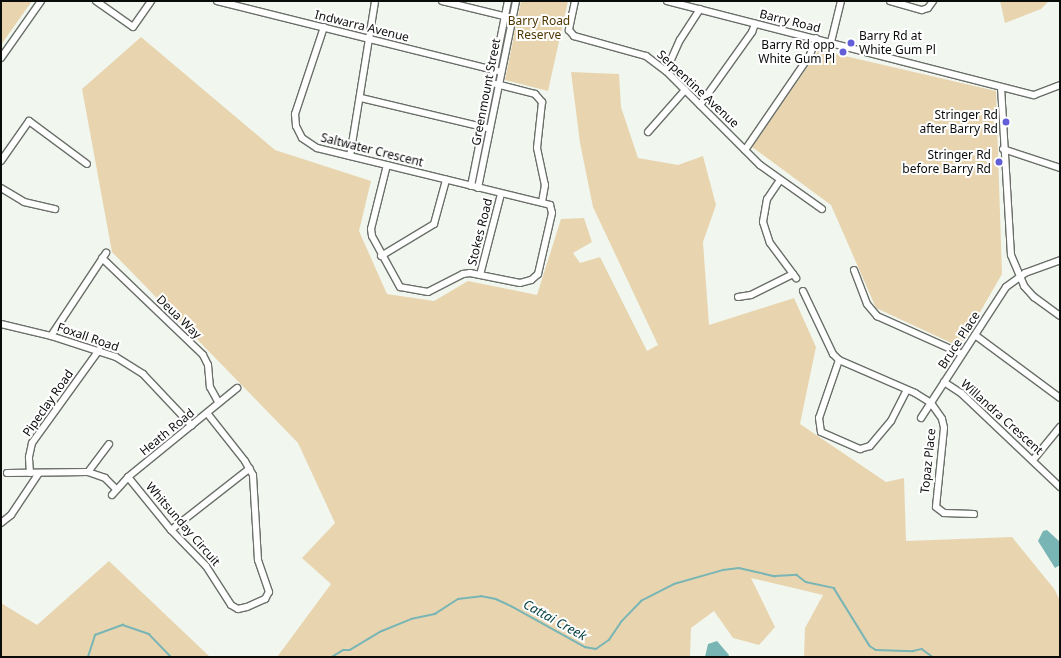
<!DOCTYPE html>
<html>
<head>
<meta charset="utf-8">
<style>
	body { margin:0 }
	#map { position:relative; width:1061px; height:658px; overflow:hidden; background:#f1f7ef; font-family:"Noto Sans",sans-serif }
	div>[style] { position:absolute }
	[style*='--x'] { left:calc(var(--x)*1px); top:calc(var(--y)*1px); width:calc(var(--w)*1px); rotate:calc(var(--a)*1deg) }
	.green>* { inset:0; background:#e8d5b0 }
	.water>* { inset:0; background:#79b5b5 }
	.stream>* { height:1.5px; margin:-0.75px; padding:0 0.75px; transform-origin:0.75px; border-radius:0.75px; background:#79b5b5 }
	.roads { filter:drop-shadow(1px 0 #6a6f69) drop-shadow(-1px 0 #6a6f69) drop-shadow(0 1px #6a6f69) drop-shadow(0 -1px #6a6f69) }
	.minor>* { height:6px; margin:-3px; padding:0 3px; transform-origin:3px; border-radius:3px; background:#fff }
	.dots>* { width:11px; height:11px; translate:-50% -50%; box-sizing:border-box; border:2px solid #fff; border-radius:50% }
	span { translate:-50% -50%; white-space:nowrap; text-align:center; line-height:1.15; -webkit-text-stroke:4px #fff; paint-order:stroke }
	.park-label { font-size:12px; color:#4f3801 }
	.street-label { font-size:12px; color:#0a0c0a }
	.poi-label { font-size:12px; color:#0a0c0a }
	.left { translate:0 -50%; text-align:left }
	.right { translate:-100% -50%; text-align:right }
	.water-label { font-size:13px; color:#094243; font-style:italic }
	.frame { position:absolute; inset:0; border:2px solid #0a0c0a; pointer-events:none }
</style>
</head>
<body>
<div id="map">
	<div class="green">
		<div style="clip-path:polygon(1px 1px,32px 1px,1px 45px)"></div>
		<div style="clip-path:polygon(521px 1px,568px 1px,548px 91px,505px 80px)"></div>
		<div style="clip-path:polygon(1000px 1px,1049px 1px,1041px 9px,1005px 23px)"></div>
		<div style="clip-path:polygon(141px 37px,275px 150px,371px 181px,359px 231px,387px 294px,434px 301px,468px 281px,537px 295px,561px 219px,584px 218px,592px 242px,573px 253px,580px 263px,600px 257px,647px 351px,658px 345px,593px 207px,580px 143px,571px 72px,619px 74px,621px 107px,638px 158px,678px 165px,703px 156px,716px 205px,703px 242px,709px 325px,794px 298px,816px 347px,800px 424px,886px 482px,904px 478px,906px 541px,1012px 537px,1055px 590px,1060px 601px,1060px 657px,804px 657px,805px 628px,823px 595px,751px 578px,775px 627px,759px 645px,733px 638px,714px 611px,691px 628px,690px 657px,277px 657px,331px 584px,302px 558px,335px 523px,298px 443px,112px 252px,82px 89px)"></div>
		<div style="clip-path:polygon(819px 50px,996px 91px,1002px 274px,960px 347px,876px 308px,831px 205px,752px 147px)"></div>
		<div style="clip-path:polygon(109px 561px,209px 656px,243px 657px,1px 657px,1px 603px,37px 625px)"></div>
	</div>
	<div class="water">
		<div style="clip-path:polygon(1047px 530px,1060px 542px,1060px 565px,1055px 568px,1038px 541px,1043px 531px)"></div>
		<div style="clip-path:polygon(717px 641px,729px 655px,728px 657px,705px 657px,708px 644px)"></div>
	</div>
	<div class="stream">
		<div style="--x:88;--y:657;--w:23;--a:-72"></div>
		<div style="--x:95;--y:635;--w:30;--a:-20"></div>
		<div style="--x:123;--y:625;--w:28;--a:19"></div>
		<div style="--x:149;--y:634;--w:32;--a:46"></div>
		<div style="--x:332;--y:657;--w:13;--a:-32"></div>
		<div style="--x:343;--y:650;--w:7;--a:0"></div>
		<div style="--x:350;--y:650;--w:37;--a:-31"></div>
		<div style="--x:382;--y:631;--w:31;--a:-22"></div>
		<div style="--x:411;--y:619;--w:25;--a:-12"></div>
		<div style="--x:435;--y:614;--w:27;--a:-33"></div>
		<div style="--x:458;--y:599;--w:23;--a:-7"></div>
		<div style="--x:481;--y:596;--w:15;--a:11"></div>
		<div style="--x:496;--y:599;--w:17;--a:25"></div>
		<div style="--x:511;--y:606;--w:85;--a:29"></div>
		<div style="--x:585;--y:647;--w:11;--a:10"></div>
		<div style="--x:596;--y:649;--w:16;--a:-35"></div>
		<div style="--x:609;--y:640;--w:22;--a:-56"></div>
		<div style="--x:621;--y:622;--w:29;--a:-46"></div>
		<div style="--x:641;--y:601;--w:37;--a:-27"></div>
		<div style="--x:674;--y:584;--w:51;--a:-15.9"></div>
		<div style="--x:723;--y:570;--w:16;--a:-7"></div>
		<div style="--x:739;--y:568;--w:37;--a:13"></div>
		<div style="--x:775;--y:576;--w:22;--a:-3"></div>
		<div style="--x:797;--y:575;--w:11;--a:38"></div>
		<div style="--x:806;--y:582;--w:29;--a:12"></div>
		<div style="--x:834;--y:588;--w:68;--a:58.2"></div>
		<div style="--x:870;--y:646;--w:7;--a:34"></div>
		<div style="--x:876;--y:650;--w:37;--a:2"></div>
		<div style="--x:913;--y:651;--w:9;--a:-13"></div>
		<div style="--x:922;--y:649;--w:14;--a:36"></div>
	</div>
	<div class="roads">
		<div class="minor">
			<div style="--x:96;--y:1;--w:45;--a:35.1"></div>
			<div style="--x:133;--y:27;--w:32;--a:-55"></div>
			<div style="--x:217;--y:1;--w:293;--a:14"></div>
			<div style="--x:442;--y:1;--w:68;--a:13.6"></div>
			<div style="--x:575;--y:1;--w:30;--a:102"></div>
			<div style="--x:569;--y:30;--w:8;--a:50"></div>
			<div style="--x:574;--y:36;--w:75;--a:15.5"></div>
			<div style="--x:646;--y:56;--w:25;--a:37"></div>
			<div style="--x:666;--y:71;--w:133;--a:45"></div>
			<div style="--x:760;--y:165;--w:76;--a:35.4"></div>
			<div style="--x:667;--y:1;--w:379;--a:14.4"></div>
			<div style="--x:1034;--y:95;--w:28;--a:-21"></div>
			<div style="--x:890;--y:1;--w:33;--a:16"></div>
			<div style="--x:922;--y:10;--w:6;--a:-18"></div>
			<div style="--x:928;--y:8;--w:9;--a:-54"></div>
			<div style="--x:324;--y:27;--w:92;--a:108.4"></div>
			<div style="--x:295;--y:114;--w:12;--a:85"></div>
			<div style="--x:296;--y:126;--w:13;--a:63"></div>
			<div style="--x:302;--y:138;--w:18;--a:34"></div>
			<div style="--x:317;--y:148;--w:240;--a:13.7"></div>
			<div style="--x:550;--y:205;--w:8;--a:76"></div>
			<div style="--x:552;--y:213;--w:63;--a:102.9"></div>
			<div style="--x:538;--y:274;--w:9;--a:139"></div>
			<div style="--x:531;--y:280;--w:11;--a:165"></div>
			<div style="--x:520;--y:283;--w:51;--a:-168.7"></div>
			<div style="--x:470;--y:273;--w:7;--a:172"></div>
			<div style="--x:463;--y:274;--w:39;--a:153"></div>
			<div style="--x:428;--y:292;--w:28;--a:-170"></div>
			<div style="--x:400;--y:287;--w:58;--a:-118.8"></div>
			<div style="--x:372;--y:236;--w:7;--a:-98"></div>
			<div style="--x:371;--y:229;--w:66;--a:-76"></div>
			<div style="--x:831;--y:42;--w:42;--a:-76.3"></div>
			<div style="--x:1;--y:58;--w:70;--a:-54.9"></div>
			<div style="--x:666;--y:71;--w:34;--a:-66"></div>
			<div style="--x:680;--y:40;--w:37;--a:-57"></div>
			<div style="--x:496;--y:84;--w:40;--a:14.4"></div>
			<div style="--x:535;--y:94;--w:11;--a:49"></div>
			<div style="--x:542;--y:102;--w:46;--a:96.2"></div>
			<div style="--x:537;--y:148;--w:38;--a:78"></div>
			<div style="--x:545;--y:185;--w:17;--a:100"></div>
			<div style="--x:1001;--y:87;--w:168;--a:86.6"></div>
			<div style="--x:1011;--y:255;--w:34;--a:67"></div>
			<div style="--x:1024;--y:286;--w:15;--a:48"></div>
			<div style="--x:1034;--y:297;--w:32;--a:36"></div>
			<div style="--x:361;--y:98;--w:130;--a:13.4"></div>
			<div style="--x:700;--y:105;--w:90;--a:-54.5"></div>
			<div style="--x:752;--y:32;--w:9;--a:-69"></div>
			<div style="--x:648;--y:132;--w:56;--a:-48.6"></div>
			<div style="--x:1003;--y:149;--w:60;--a:18.4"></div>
			<div style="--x:745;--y:150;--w:115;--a:-55.6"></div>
			<div style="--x:810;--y:55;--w:18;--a:-71"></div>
			<div style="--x:350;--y:156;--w:157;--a:-80.8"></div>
			<div style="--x:1;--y:161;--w:49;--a:-55"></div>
			<div style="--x:29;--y:121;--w:72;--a:36.6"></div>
			<div style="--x:780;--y:180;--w:23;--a:124"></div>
			<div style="--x:767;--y:199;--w:23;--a:100"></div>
			<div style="--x:763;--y:222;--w:22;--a:72"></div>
			<div style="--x:770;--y:243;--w:44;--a:53.4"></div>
			<div style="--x:471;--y:186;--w:189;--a:-78.7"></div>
			<div style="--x:1;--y:188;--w:27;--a:31"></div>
			<div style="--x:24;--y:202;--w:32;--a:13"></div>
			<div style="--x:478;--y:188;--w:191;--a:-78.5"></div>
			<div style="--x:381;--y:256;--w:62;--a:-31.1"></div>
			<div style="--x:434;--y:224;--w:46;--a:-74.7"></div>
			<div style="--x:102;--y:258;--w:140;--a:43.8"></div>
			<div style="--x:203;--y:355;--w:11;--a:63"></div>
			<div style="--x:208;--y:365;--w:22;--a:85"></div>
			<div style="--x:210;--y:387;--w:18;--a:61"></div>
			<div style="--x:854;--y:270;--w:36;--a:69"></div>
			<div style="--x:867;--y:304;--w:16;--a:50"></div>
			<div style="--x:877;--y:316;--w:93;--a:24.1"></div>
			<div style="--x:480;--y:275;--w:84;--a:-75.5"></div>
			<div style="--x:803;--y:291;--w:70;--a:64.5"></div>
			<div style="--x:833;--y:354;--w:8;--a:45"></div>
			<div style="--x:839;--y:360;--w:83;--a:23.5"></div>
			<div style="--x:915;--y:393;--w:19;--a:32"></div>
			<div style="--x:931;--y:403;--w:19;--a:55"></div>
			<div style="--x:942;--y:419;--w:9;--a:77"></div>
			<div style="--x:944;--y:428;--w:79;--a:95.8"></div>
			<div style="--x:936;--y:507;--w:10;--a:37"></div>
			<div style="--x:944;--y:513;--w:30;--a:2"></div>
			<div style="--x:738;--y:297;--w:13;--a:-9"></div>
			<div style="--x:751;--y:295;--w:47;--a:-26.6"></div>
			<div style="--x:1;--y:324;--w:51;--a:13.5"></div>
			<div style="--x:51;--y:336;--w:68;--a:17.9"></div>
			<div style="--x:116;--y:357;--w:32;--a:32"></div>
			<div style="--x:143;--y:374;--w:71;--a:46.7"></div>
			<div style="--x:975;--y:335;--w:106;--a:36.5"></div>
			<div style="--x:51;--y:336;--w:100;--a:-56.5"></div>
			<div style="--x:839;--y:360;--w:61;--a:109"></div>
			<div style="--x:819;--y:418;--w:14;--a:82"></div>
			<div style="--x:821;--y:432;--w:43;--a:23.6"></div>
			<div style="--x:860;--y:449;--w:10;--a:-17"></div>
			<div style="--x:870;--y:446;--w:33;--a:-50"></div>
			<div style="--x:891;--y:421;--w:35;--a:-63"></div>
			<div style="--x:944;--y:382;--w:20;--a:33"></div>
			<div style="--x:961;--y:393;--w:137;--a:43.5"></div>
			<div style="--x:921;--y:418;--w:156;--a:-57"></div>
			<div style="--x:1006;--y:287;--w:24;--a:-36"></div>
			<div style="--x:1025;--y:273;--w:37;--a:-20"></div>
			<div style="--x:1033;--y:460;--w:43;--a:-50.7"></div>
			<div style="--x:88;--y:472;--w:35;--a:-53"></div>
			<div style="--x:7;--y:473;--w:81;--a:-0.7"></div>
			<div style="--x:88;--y:472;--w:18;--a:19"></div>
			<div style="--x:105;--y:478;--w:16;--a:45"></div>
			<div style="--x:30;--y:473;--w:16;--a:-94"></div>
			<div style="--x:29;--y:457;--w:14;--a:-78"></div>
			<div style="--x:32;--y:443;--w:115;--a:-54.2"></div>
			<div style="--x:128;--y:477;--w:68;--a:50.9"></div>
			<div style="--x:171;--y:530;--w:50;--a:45.8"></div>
			<div style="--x:206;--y:566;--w:46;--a:57.3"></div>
			<div style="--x:231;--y:605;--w:8;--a:30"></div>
			<div style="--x:238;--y:609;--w:9;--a:-13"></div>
			<div style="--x:247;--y:607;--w:20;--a:-24"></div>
			<div style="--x:265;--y:599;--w:8;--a:-60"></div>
			<div style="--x:269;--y:592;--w:34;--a:-109"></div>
			<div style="--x:258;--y:560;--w:85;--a:-93.4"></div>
			<div style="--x:253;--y:475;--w:16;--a:-120"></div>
			<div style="--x:245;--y:461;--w:61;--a:-128.4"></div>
			<div style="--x:112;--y:495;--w:24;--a:-48"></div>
			<div style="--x:128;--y:477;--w:141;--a:-39.2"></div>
			<div style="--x:1;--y:523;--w:13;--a:-39"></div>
			<div style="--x:11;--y:515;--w:50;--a:-56.3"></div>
			<div style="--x:171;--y:530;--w:100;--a:-38.1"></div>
		</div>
	</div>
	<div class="dots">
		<div style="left:851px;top:43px;background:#625ed7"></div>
		<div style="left:843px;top:52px;background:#625ed7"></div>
		<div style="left:1006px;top:122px;background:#625ed7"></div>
		<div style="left:999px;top:162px;background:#625ed7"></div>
	</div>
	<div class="park-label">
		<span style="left:539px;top:28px">Barry Road<br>Reserve</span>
	</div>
	<div class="street-label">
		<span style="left:790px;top:21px;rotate:14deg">Barry Road</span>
		<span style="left:362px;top:26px;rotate:14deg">Indwarra Avenue</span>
		<span style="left:698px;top:89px;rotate:43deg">Serpentine Avenue</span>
		<span style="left:486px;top:92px;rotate:-79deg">Greenmount Street</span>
		<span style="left:372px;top:150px;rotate:14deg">Saltwater Crescent</span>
		<span style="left:480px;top:232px;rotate:-76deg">Stokes Road</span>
		<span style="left:179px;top:317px;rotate:44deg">Deua Way</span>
		<span style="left:88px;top:337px;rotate:19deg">Foxall Road</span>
		<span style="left:959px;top:340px;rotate:-57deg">Bruce Place</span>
		<span style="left:48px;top:403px;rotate:-55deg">Pipeclay Road</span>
		<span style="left:1002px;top:417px;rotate:42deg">Willandra Crescent</span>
		<span style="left:167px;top:432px;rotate:-39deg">Heath Road</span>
		<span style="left:928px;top:461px;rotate:-84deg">Topaz Place</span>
		<span style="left:183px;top:524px;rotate:49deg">Whitsunday Circuit</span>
	</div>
	<div class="poi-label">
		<span class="left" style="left:859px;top:43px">Barry Rd at<br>White Gum Pl</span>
		<span class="right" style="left:835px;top:52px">Barry Rd opp<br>White Gum Pl</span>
		<span class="right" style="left:998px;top:122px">Stringer Rd<br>after Barry Rd</span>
		<span class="right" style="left:991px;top:162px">Stringer Rd<br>before Barry Rd</span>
	</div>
	<div class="water-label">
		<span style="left:555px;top:620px;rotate:29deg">Cattai Creek</span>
	</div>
	<div class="frame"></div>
</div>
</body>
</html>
